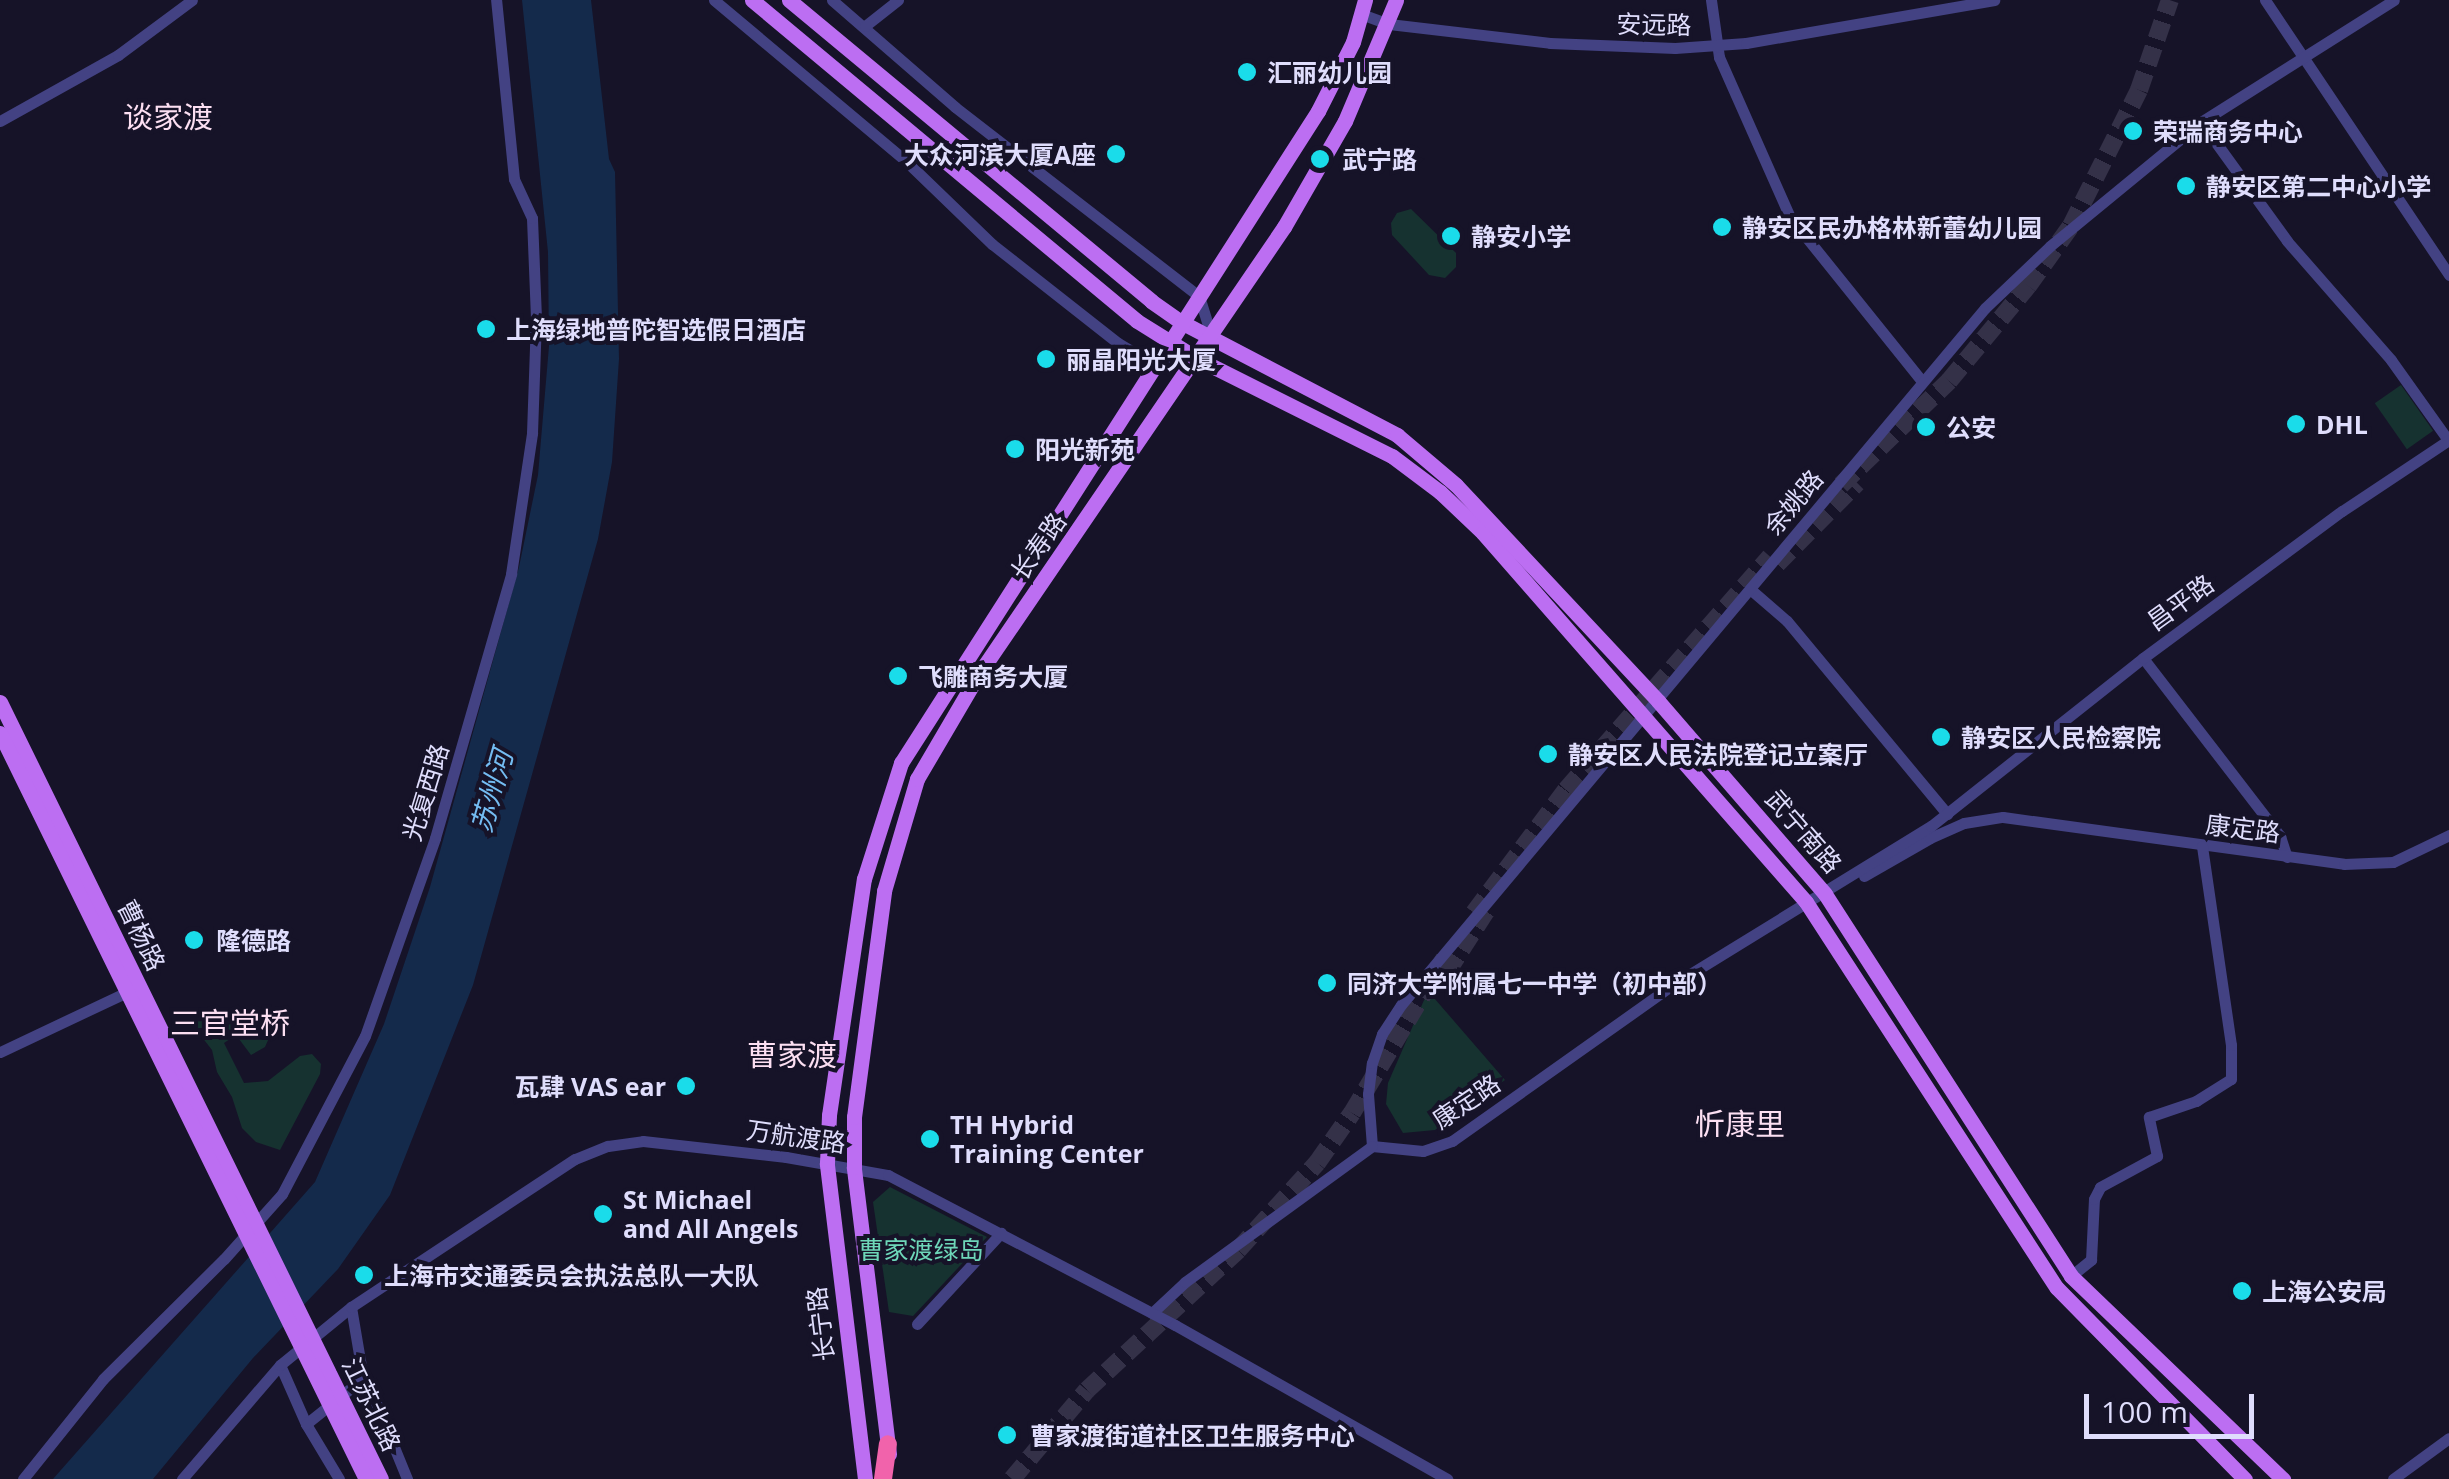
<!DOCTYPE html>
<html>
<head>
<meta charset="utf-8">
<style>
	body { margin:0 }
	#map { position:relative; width:2449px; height:1479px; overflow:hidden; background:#161328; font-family:"Open Sans","Noto Sans SC",sans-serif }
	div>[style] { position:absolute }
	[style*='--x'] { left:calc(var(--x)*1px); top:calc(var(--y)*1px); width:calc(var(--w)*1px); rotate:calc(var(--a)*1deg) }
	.green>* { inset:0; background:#163230; transform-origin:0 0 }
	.water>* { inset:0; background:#142a4b }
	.highway-tunnel>* { height:18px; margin-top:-9px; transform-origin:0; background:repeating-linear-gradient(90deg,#343148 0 18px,transparent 0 27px) }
	.minor>* { height:11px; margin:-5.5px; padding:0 5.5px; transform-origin:5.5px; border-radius:5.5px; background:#434283 }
	.major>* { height:15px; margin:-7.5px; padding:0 7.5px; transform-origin:7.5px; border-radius:7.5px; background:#bc6ef2 }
	.highway>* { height:18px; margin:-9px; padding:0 9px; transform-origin:9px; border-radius:9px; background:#f163ab }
	.dots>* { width:28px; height:28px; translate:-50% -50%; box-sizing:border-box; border:5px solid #161328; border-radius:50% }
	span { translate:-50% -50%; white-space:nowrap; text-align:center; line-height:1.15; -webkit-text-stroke:8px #161328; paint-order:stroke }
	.street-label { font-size:25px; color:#dfddfc }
	.poi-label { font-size:25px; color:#dfddfc; font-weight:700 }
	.left { translate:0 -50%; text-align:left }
	.right { translate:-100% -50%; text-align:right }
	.park-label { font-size:25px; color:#6ed7b9 }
	.water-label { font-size:28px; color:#74bcf2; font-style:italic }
	.quarter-label { font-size:30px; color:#fcdff2 }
	.scale { position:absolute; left:2084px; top:1394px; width:170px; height:45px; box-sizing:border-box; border:5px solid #dfddfc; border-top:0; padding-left:12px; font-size:30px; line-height:35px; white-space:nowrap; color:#dfddfc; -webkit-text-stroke:8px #161328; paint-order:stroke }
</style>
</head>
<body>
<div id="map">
	<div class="green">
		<div style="clip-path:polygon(1411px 209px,1456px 253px,1456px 267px,1445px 278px,1429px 275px,1392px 235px,1391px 223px,1397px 213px)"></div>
		<div style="left:2401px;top:385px;width:56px;height:32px;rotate:55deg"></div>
		<div style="clip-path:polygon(1428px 991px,1505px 1080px,1435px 1130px,1403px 1133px,1386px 1104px,1388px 1083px)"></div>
		<div style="clip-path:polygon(199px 1012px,261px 1025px,269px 1038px,265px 1047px,251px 1055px,236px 1035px,224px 1043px,244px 1083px,268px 1081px,300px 1056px,312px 1054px,321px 1064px,320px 1074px,280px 1150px,256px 1142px,242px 1128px,232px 1097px,217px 1072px,212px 1050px,191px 1023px,192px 1015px)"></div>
		<div style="clip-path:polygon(890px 1187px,987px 1237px,913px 1316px,889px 1312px,873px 1202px)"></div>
	</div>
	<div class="water">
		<div style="clip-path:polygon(522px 0,591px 0,609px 159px,615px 172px,619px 359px,612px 462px,598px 539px,473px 985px,390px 1195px,338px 1269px,253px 1358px,153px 1479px,53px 1479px,315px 1182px,384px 1024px,430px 887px,519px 567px,538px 475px,549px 346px,548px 252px)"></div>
	</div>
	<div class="highway-tunnel">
		<div style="--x:1841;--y:485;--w:150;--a:-43.9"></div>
		<div style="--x:1949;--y:381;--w:124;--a:-50.3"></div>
		<div style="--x:2028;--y:286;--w:74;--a:-54.4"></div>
		<div style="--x:2071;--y:226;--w:152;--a:-63.4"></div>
		<div style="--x:2139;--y:90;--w:95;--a:-71"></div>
		<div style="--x:1777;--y:564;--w:114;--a:-45.4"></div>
		<div style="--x:1474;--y:913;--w:154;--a:-53.2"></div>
		<div style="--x:1566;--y:790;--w:310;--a:-48.8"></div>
		<div style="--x:1447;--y:972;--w:80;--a:-57.3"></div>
		<div style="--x:1012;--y:1479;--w:116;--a:-49.9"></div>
		<div style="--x:1087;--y:1390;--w:206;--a:-42.8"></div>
		<div style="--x:1238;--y:1250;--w:118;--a:-47.8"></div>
		<div style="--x:1317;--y:1163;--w:61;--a:-55"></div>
		<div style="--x:1352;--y:1113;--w:183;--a:-59.1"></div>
	</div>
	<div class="minor">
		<div style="--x:714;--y:0;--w:253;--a:40"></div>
		<div style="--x:908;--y:163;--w:117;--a:44"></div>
		<div style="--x:992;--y:244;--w:160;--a:38.2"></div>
		<div style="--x:1118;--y:343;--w:43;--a:30.7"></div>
		<div style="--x:1155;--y:365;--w:42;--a:-8.1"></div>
		<div style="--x:832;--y:0;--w:163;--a:41"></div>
		<div style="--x:955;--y:107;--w:309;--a:37.8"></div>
		<div style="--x:1199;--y:296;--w:44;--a:72.8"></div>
		<div style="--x:1711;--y:0;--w:58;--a:82"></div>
		<div style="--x:1719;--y:57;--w:175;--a:66.1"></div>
		<div style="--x:1790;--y:217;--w:211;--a:51.2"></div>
		<div style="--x:2265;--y:0;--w:331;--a:56.2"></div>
		<div style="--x:1361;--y:14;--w:30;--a:20"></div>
		<div style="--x:1389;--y:24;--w:162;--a:6.7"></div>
		<div style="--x:1550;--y:43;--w:125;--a:2.3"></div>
		<div style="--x:1675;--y:48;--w:71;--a:-4"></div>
		<div style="--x:1746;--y:43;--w:252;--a:-9.8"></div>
		<div style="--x:865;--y:26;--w:42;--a:-38.2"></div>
		<div style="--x:0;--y:121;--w:135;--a:-29.2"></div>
		<div style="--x:118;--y:55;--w:92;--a:-36.6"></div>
		<div style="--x:2201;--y:122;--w:147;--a:54.1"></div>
		<div style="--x:2287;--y:241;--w:158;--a:48.8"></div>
		<div style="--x:2391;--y:360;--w:98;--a:54.5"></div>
		<div style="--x:1750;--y:589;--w:49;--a:40.9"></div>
		<div style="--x:1787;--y:621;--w:251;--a:50.3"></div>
		<div style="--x:2143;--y:658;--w:225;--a:52.4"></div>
		<div style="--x:2280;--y:836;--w:22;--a:72"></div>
		<div style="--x:1864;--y:876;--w:76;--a:-29.9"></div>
		<div style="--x:1930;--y:838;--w:37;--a:-24"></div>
		<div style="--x:1964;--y:823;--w:39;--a:-9"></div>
		<div style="--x:2003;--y:817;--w:344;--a:7.8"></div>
		<div style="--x:2344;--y:864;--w:49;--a:-2.3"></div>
		<div style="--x:2393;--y:862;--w:62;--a:-25.7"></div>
		<div style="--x:0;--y:1052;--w:140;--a:-25.3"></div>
		<div style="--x:1372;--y:1146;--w:52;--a:-94.4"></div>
		<div style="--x:1368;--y:1094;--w:31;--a:-83"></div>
		<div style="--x:1372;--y:1063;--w:31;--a:-71"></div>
		<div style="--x:1382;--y:1034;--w:35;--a:-57"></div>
		<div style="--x:1401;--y:1005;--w:909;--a:-50.04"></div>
		<div style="--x:1985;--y:308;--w:90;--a:-43.6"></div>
		<div style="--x:2050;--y:246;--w:195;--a:-39.4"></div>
		<div style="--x:2201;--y:122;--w:228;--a:-32.3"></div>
		<div style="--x:1372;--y:1146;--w:51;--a:5.6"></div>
		<div style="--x:1423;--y:1151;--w:31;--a:-19"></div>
		<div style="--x:1452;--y:1141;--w:272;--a:-35.3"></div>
		<div style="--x:1674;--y:984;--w:302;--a:-31.6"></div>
		<div style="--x:1931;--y:826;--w:270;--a:-38.4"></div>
		<div style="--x:2143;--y:658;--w:247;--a:-36.5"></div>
		<div style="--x:2342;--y:511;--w:128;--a:-33.6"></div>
		<div style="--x:2071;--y:1276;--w:26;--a:-39"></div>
		<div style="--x:2091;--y:1260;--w:61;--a:-87.2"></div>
		<div style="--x:2094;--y:1199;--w:13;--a:-63"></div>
		<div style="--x:2100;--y:1187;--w:65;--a:-28.5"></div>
		<div style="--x:2157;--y:1156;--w:40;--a:-102"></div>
		<div style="--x:2149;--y:1117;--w:50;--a:-18.8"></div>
		<div style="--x:2196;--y:1101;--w:41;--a:-32.2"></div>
		<div style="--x:2231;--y:1079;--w:34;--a:-90"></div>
		<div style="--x:2231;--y:1045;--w:201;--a:-98.3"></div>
		<div style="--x:1152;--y:1313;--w:45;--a:-43.2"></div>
		<div style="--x:1185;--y:1282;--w:231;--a:-36"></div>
		<div style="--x:917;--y:1324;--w:124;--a:-47.3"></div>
		<div style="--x:280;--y:1365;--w:64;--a:66.2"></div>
		<div style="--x:306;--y:1424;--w:64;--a:59"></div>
		<div style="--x:361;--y:1366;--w:122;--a:67.8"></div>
		<div style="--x:306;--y:1424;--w:64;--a:-38.7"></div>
		<div style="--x:356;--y:1384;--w:19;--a:-74"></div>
		<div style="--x:361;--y:1366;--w:60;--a:-99.6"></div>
		<div style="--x:23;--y:1479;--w:128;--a:-51.3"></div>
		<div style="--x:103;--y:1379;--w:170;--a:-44.8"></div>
		<div style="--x:224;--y:1259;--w:87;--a:-48.3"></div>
		<div style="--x:282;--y:1194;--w:178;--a:-62.3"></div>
		<div style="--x:365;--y:1036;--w:210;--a:-70.5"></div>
		<div style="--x:435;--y:838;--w:275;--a:-73.9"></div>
		<div style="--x:511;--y:574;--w:143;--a:-81.5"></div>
		<div style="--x:532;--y:433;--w:115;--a:-88"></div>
		<div style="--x:536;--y:318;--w:100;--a:-92.3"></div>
		<div style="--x:532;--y:218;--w:43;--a:-114.8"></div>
		<div style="--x:514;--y:179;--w:180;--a:-95.7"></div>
		<div style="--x:182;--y:1479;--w:150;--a:-49.3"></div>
		<div style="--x:280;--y:1365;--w:92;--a:-39.2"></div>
		<div style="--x:351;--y:1307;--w:268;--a:-33.5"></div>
		<div style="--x:575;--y:1159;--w:35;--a:-22"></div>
		<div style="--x:608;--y:1146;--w:35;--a:-8"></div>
		<div style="--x:643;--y:1141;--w:144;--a:6.4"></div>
		<div style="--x:786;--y:1157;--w:104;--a:10"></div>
		<div style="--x:888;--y:1175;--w:324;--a:27.6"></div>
		<div style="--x:1175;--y:1325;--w:313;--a:29.5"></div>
		<div style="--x:2393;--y:1479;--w:69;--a:-36.2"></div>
	</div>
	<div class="major">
		<div style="--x:752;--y:0;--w:501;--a:39.82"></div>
		<div style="--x:1137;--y:321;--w:72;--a:31.9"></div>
		<div style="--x:1198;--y:359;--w:217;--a:26.6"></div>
		<div style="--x:1392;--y:456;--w:60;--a:36.9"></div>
		<div style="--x:1440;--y:492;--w:59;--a:43.6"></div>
		<div style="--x:1483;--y:533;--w:490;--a:48.8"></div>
		<div style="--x:1806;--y:902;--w:460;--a:57"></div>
		<div style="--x:2057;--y:1288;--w:268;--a:45.5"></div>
		<div style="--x:789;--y:0;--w:471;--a:39.7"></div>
		<div style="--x:1151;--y:301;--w:39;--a:35"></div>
		<div style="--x:1183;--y:323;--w:242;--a:27.6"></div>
		<div style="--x:1397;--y:435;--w:77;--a:40.3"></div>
		<div style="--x:1456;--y:485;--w:296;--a:46.9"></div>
		<div style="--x:1658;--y:701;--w:255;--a:49.1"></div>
		<div style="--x:1825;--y:894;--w:454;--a:57.2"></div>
		<div style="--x:2071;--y:1276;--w:294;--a:43.8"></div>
		<div style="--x:0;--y:702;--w:865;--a:63.88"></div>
		<div style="--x:0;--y:733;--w:831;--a:63.87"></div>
		<div style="--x:889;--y:1454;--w:289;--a:-97"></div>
		<div style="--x:854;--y:1167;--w:50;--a:-90"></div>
		<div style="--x:854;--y:1117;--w:228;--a:-82.4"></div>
		<div style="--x:884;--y:891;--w:117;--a:-73.6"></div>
		<div style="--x:917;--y:779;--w:121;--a:-59.6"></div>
		<div style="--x:978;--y:675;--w:543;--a:-55.67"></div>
		<div style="--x:1284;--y:227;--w:122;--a:-60.1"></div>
		<div style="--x:1345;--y:121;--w:131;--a:-67.1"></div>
		<div style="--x:865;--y:1479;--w:318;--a:-96.9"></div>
		<div style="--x:827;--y:1163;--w:48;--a:-87.6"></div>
		<div style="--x:829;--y:1115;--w:239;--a:-81.6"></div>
		<div style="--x:864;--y:879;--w:122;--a:-72.3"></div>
		<div style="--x:901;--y:763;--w:774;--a:-57.4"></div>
		<div style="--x:1318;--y:111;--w:77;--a:-63.1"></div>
		<div style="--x:1353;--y:42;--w:44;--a:-74.1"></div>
	</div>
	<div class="highway">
		<div style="--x:883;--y:1479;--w:35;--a:-82"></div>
	</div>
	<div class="dots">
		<div style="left:1247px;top:72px;background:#1adcea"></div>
		<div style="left:2133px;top:131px;background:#1adcea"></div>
		<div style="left:1116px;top:154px;background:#1adcea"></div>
		<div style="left:1320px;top:159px;background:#1adcea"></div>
		<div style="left:2186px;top:186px;background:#1adcea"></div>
		<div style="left:1722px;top:227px;background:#1adcea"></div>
		<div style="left:1451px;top:236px;background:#1adcea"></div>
		<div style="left:486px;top:329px;background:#1adcea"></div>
		<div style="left:1046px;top:359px;background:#1adcea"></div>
		<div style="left:2296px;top:424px;background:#1adcea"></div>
		<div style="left:1926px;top:427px;background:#1adcea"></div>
		<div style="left:1015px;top:449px;background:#1adcea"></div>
		<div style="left:898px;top:676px;background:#1adcea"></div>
		<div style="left:1941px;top:737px;background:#1adcea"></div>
		<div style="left:1548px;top:754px;background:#1adcea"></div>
		<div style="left:194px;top:940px;background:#1adcea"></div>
		<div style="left:1327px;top:983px;background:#1adcea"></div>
		<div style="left:686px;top:1086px;background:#1adcea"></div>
		<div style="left:930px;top:1139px;background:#1adcea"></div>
		<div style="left:603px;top:1214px;background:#1adcea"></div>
		<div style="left:364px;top:1275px;background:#1adcea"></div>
		<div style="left:2242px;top:1291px;background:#1adcea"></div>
		<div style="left:1007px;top:1435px;background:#1adcea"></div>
	</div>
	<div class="street-label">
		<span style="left:1654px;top:24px;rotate:1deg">安远路</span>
		<span style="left:1793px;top:502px;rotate:-50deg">余姚路</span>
		<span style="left:1038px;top:546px;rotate:-55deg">长寿路</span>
		<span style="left:2180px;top:602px;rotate:-36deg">昌平路</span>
		<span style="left:425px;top:792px;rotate:-73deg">光复西路</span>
		<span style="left:2243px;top:828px;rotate:7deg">康定路</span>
		<span style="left:1804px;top:831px;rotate:49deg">武宁南路</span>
		<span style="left:142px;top:935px;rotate:64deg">曹杨路</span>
		<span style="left:1466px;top:1101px;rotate:-34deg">康定路</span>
		<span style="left:796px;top:1136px;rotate:8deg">万航渡路</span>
		<span style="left:820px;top:1324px;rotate:-97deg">长宁路</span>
		<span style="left:372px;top:1404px;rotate:64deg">江苏北路</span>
	</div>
	<div class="poi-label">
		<span class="left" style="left:1267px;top:72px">汇丽幼儿园</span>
		<span class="left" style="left:2153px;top:131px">荣瑞商务中心</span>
		<span class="right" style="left:1096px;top:154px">大众河滨大厦A座</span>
		<span class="left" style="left:1342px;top:159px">武宁路</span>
		<span class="left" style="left:2206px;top:186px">静安区第二中心小学</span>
		<span class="left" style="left:1742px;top:227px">静安区民办格林新蕾幼儿园</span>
		<span class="left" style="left:1471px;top:236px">静安小学</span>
		<span class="left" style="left:506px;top:329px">上海绿地普陀智选假日酒店</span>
		<span class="left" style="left:1066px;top:359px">丽晶阳光大厦</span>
		<span class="left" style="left:2316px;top:424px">DHL</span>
		<span class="left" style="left:1946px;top:427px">公安</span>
		<span class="left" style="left:1035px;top:449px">阳光新苑</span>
		<span class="left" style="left:918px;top:676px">飞雕商务大厦</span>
		<span class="left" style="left:1961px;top:737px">静安区人民检察院</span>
		<span class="left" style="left:1568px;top:754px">静安区人民法院登记立案厅</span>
		<span class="left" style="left:216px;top:940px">隆德路</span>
		<span class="left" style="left:1347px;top:983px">同济大学附属七一中学（初中部）</span>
		<span class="right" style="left:666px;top:1086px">瓦肆 VAS ear</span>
		<span class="left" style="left:950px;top:1139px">TH Hybrid<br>Training Center</span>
		<span class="left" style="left:623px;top:1214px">St Michael<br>and All Angels</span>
		<span class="left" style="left:384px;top:1275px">上海市交通委员会执法总队一大队</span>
		<span class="left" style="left:2262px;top:1291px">上海公安局</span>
		<span class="left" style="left:1030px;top:1435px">曹家渡街道社区卫生服务中心</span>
	</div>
	<div class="park-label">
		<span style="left:921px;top:1249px">曹家渡绿岛</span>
	</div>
	<div class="water-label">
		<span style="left:491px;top:791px;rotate:-74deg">苏州河</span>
	</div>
	<div class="quarter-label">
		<span style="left:168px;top:117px">谈家渡</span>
		<span style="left:230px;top:1023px">三官堂桥</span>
		<span style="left:792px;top:1055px">曹家渡</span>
		<span style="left:1740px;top:1124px">忻康里</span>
	</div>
	<div class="scale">100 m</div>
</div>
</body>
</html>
